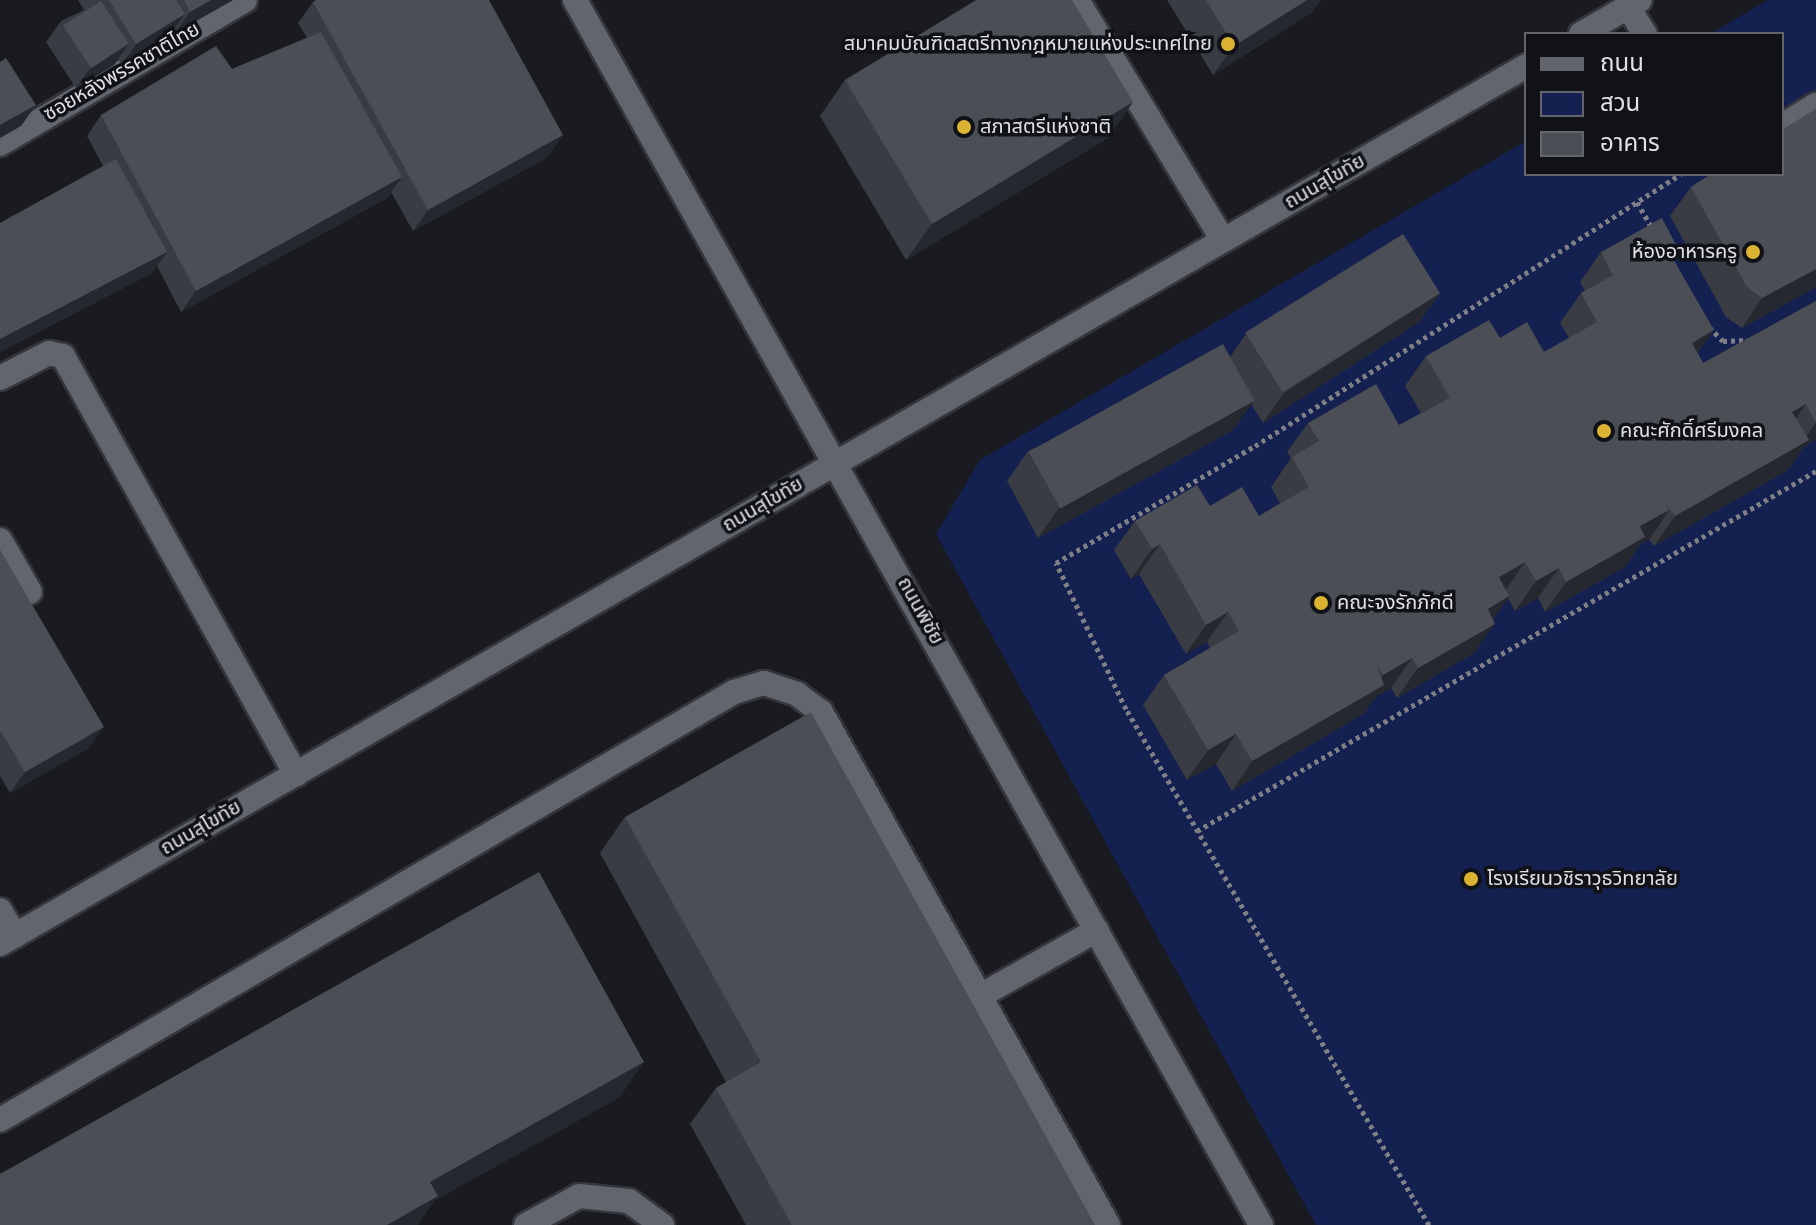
<!DOCTYPE html>
<html>
<head>
<meta charset="utf-8">
<style>
	body { margin:0 }
	#map { position:relative; width:1816px; height:1225px; overflow:hidden; background:#191b21; font-family:"Source Sans 3","Noto Sans Thai",sans-serif }
	div>[style] { position:absolute }
	[style*='--x'] { left:calc(var(--x)*1px); top:calc(var(--y)*1px); width:calc(var(--w)*1px); rotate:calc(var(--a)*1deg) }
	.green>* { inset:0; background:#14204f }
	.path>* { height:5px; margin-top:-2.5px; transform-origin:0; background:repeating-linear-gradient(90deg,#7f8086 0 4px,transparent 0 8px) }
	.roads { filter:drop-shadow(2px 0 #35363b) drop-shadow(-2px 0 #35363b) drop-shadow(0 2px #35363b) drop-shadow(0 -2px #35363b) }
	.service>* { height:24px; margin:-12px; padding:0 12px; transform-origin:12px; border-radius:12px; background:#62656d }
	.minor>* { height:24px; margin:-12px; padding:0 12px; transform-origin:12px; border-radius:12px; background:#62656d }
	.tertiary>* { height:24px; margin:-12px; padding:0 12px; transform-origin:12px; border-radius:12px; background:#62656d }
	.wall>* { inset:0; background:#3a3c43 }
	.shaded-wall>* { inset:0; background:#25282e }
	.building>* { inset:0; background:#4b4e55; transform-origin:0 0 }
	.dots>* { width:22px; height:22px; translate:-50% -50%; box-sizing:border-box; border:4px solid #101218; border-radius:50% }
	span { translate:-50% -50%; white-space:nowrap; text-align:center; line-height:1.15; -webkit-text-stroke:7px #101218; paint-order:stroke }
	.poi-label { font-size:20px; color:#e0e1e6 }
	.right { translate:-100% -50%; text-align:right }
	.left { translate:0 -50%; text-align:left }
	.street-label { font-size:20px; color:#e0e1e6 }
	.legend { position:absolute; left:1524px; top:32px; width:260px; height:144px; box-sizing:border-box; background:#101218; border:2px solid #63656a; margin:0; padding:10px 14px; list-style:none; font-size:24px; color:#e0e1e6 }
	.legend li { display:flex; align-items:center; gap:16px; height:40px }
	.legend b { width:40px; border:2px solid #63656a }
</style>
</head>
<body>
<div id="map">
	<div class="green">
		<div style="clip-path:polygon(1768px 0,1816px 0,1816px 1225px,1316px 1225px,936px 534px,980px 460px,1526px 141px,1526px 174px,1782px 174px,1782px 34px,1710px 34px)"></div>
	</div>
	<div class="path">
		<div style="--x:1637;--y:202;--w:30;--a:60"></div>
		<div style="--x:1709;--y:327;--w:20;--a:45"></div>
		<div style="--x:1723;--y:341;--w:26;--a:-2"></div>
		<div style="--x:1197;--y:831;--w:716;--a:-30.18"></div>
		<div style="--x:1429;--y:1225;--w:598;--a:-120.42"></div>
		<div style="--x:1126;--y:709;--w:162;--a:-115.6"></div>
		<div style="--x:1056;--y:563;--w:231;--a:-30.5"></div>
		<div style="--x:1255;--y:446;--w:505;--a:-32.56"></div>
	</div>
	<div class="roads">
		<div class="service">
			<div style="--x:1077;--y:0;--w:281;--a:58.7"></div>
			<div style="--x:1628;--y:7;--w:32;--a:58"></div>
			<div style="--x:1782;--y:126;--w:40;--a:-32"></div>
			<div style="--x:0;--y:378;--w:55;--a:-27"></div>
			<div style="--x:49;--y:353;--w:14;--a:12"></div>
			<div style="--x:63;--y:356;--w:479;--a:60.9"></div>
			<div style="--x:0;--y:540;--w:60;--a:60"></div>
			<div style="--x:980;--y:996;--w:134;--a:-29.4"></div>
			<div style="--x:0;--y:1120;--w:850;--a:-30.25"></div>
			<div style="--x:734;--y:692;--w:31;--a:-17"></div>
			<div style="--x:764;--y:683;--w:35;--a:18"></div>
			<div style="--x:797;--y:694;--w:30;--a:37"></div>
			<div style="--x:821;--y:712;--w:588;--a:60.77"></div>
			<div style="--x:526;--y:1225;--w:60;--a:-28.7"></div>
			<div style="--x:579;--y:1196;--w:50;--a:5.7"></div>
			<div style="--x:629;--y:1201;--w:41;--a:36"></div>
		</div>
		<div class="minor">
			<div style="--x:0;--y:144;--w:284;--a:-30.4"></div>
			<div style="--x:0;--y:910;--w:30;--a:60"></div>
		</div>
		<div class="tertiary">
			<div style="--x:575;--y:0;--w:1404;--a:60.75"></div>
			<div style="--x:1581;--y:34;--w:68;--a:-30"></div>
			<div style="--x:0;--y:944;--w:1761;--a:-29.91"></div>
		</div>
	</div>
	<div class="wall">
		<div style="clip-path:polygon(78px 0,233px 0,175px 33px,174px 30px,170px 35px,122px 65px,118px 59px,114px 65px,76px 88px,46px 42px,61px 21px,84px 10px)"></div>
		<div style="clip-path:polygon(1167px 0,1321px 0,1311px 13px,1213px 75px)"></div>
		<div style="clip-path:polygon(313px 2px,548px 157px,413px 231px,391px 192px,387px 198px,181px 312px,157px 266px,152px 273px,0 352px,0 223px,103px 166px,87px 136px,101px 115px,232px 69px,307px 38px,298px 23px)"></div>
		<div style="clip-path:polygon(845px 80px,1133px 102px,1108px 138px,906px 260px,820px 116px)"></div>
		<div style="clip-path:polygon(1816px 109px,1816px 287px,1742px 328px,1726px 317px,1670px 216px,1691px 187px)"></div>
		<div style="clip-path:polygon(1676px 245px,1670px 253px,1698px 353px,1703px 363px,1816px 301px,1816px 439px,1804px 447px,1788px 470px,1654px 546px,1649px 539px,1640px 544px,1625px 567px,1545px 612px,1538px 598px,1515px 611px,1508px 598px,1493px 620px,1474px 653px,1397px 698px,1391px 688px,1375px 698px,1363px 714px,1232px 791px,1216px 764px,1187px 780px,1143px 705px,1164px 675px,1210px 648px,1207px 642px,1186px 654px,1139px 574px,1131px 579px,1114px 550px,1135px 521px,1210px 506px,1259px 516px,1280px 503px,1271px 487px,1291px 458px,1287px 452px,1308px 423px,1399px 425px,1421px 413px,1405px 386px,1426px 356px,1500px 338px,1544px 352px,1569px 338px,1560px 323px,1581px 293px,1585px 291px,1580px 282px,1601px 252px)"></div>
		<div style="clip-path:polygon(1440px 293px,1419px 322px,1263px 423px,1251px 404px,1233px 430px,1038px 538px,1007px 481px,1028px 451px,1230px 357px,1246px 334px)"></div>
		<div style="clip-path:polygon(0 550px,89px 748px,10px 793px,0 776px)"></div>
		<div style="clip-path:polygon(625px 817px,1095px 1225px,746px 1225px,690px 1124px,716px 1088px,726px 1082px,600px 853px)"></div>
	</div>
	<div class="shaded-wall">
		<div style="clip-path:polygon(211px 0,233px 0,175px 33px,190px 12px)"></div>
		<div style="clip-path:polygon(1307px 0,1321px 0,1311px 13px,1213px 75px,1234px 46px)"></div>
		<div style="clip-path:polygon(185px 14px,170px 35px,122px 65px,136px 44px)"></div>
		<div style="clip-path:polygon(129px 44px,114px 65px,76px 88px,91px 67px)"></div>
		<div style="clip-path:polygon(1133px 102px,1108px 138px,906px 260px,932px 224px)"></div>
		<div style="clip-path:polygon(36px 105px,21px 126px,0 138px,0 125px)"></div>
		<div style="clip-path:polygon(563px 135px,548px 157px,413px 231px,428px 210px)"></div>
		<div style="clip-path:polygon(402px 177px,387px 198px,181px 312px,196px 291px)"></div>
		<div style="clip-path:polygon(167px 252px,152px 273px,0 352px,0 339px)"></div>
		<div style="clip-path:polygon(1816px 269px,1816px 287px,1742px 328px,1762px 298px)"></div>
		<div style="clip-path:polygon(1440px 293px,1419px 322px,1263px 423px,1284px 393px)"></div>
		<div style="clip-path:polygon(1714px 330px,1693px 360px,1692px 343px)"></div>
		<div style="clip-path:polygon(1254px 401px,1233px 430px,1038px 538px,1059px 508px)"></div>
		<div style="clip-path:polygon(1806px 404px,1785px 434px,1792px 412px)"></div>
		<div style="clip-path:polygon(1816px 423px,1816px 439px,1804px 447px,1788px 470px,1654px 546px,1675px 516px,1800px 445px)"></div>
		<div style="clip-path:polygon(1669px 510px,1649px 540px,1640px 544px,1625px 567px,1545px 612px,1566px 582px,1640px 526px)"></div>
		<div style="clip-path:polygon(1160px 544px,1139px 574px,1131px 579px,1152px 549px)"></div>
		<div style="clip-path:polygon(1525px 562px,1504px 592px,1499px 577px)"></div>
		<div style="clip-path:polygon(1559px 568px,1538px 598px,1515px 611px,1536px 581px)"></div>
		<div style="clip-path:polygon(1509px 596px,1489px 626px,1488px 609px)"></div>
		<div style="clip-path:polygon(1228px 612px,1207px 642px,1186px 654px,1206px 625px)"></div>
		<div style="clip-path:polygon(1495px 624px,1474px 653px,1397px 698px,1418px 668px)"></div>
		<div style="clip-path:polygon(1412px 658px,1391px 688px,1375px 698px,1363px 714px,1232px 791px,1252px 761px,1372px 692px,1383px 675px)"></div>
		<div style="clip-path:polygon(104px 727px,89px 748px,10px 793px,25px 772px)"></div>
		<div style="clip-path:polygon(1236px 734px,1216px 764px,1187px 780px,1208px 750px)"></div>
		<div style="clip-path:polygon(644px 1062px,619px 1098px,434px 1201px,418px 1225px,387px 1225px,430px 1182px)"></div>
	</div>
	<div class="building">
		<div style="clip-path:polygon(109px 0,176px 0,185px 14px,136px 44px)"></div>
		<div style="clip-path:polygon(184px 0,211px 0,190px 12px)"></div>
		<div style="clip-path:polygon(316px 0,489px 0,563px 135px,428px 210px,313px 2px)"></div>
		<div style="clip-path:polygon(976px 0,1072px 0,1133px 102px,932px 224px,845px 80px)"></div>
		<div style="clip-path:polygon(1206px 0,1307px 0,1234px 46px)"></div>
		<div style="left:101px;top:1px;width:51px;height:45px;rotate:57deg"></div>
		<div style="clip-path:polygon(321px 32px,402px 177px,196px 291px,101px 115px,216px 46px,232px 69px)"></div>
		<div style="clip-path:polygon(6px 58px,36px 105px,0 125px,0 62px)"></div>
		<div style="clip-path:polygon(1816px 109px,1816px 269px,1762px 298px,1747px 287px,1691px 187px,1711px 174px,1782px 174px,1782px 130px)"></div>
		<div style="clip-path:polygon(116px 159px,167px 252px,0 339px,0 223px)"></div>
		<div style="clip-path:polygon(1662px 218px,1676px 245px,1668px 250px,1714px 330px,1692px 343px,1703px 363px,1816px 301px,1816px 423px,1806px 404px,1792px 412px,1809px 440px,1675px 516px,1662px 498px,1669px 510px,1640px 526px,1645px 537px,1566px 582px,1559px 568px,1536px 581px,1525px 562px,1499px 577px,1509px 596px,1488px 609px,1495px 624px,1418px 668px,1412px 658px,1383px 675px,1376px 664px,1384px 685px,1252px 761px,1236px 734px,1208px 750px,1164px 675px,1239px 631px,1228px 612px,1206px 625px,1160px 544px,1152px 549px,1135px 521px,1197px 485px,1210px 506px,1242px 487px,1259px 516px,1309px 487px,1292px 457px,1319px 441px,1308px 423px,1376px 384px,1399px 425px,1450px 398px,1426px 356px,1489px 320px,1500px 338px,1527px 322px,1544px 352px,1597px 322px,1581px 293px,1613px 275px,1601px 252px)"></div>
		<div style="left:1403px;top:234px;width:70px;height:186px;rotate:58deg"></div>
		<div style="left:1223px;top:344px;width:65px;height:222px;rotate:61deg"></div>
		<div style="clip-path:polygon(0 550px,104px 727px,25px 772px,0 730px)"></div>
		<div style="clip-path:polygon(811px 712px,1095px 1225px,792px 1225px,716px 1088px,761px 1062px,625px 817px)"></div>
		<div style="clip-path:polygon(539px 872px,644px 1062px,430px 1182px,438px 1196px,387px 1225px,0 1225px,0 1174px)"></div>
	</div>
	<div class="dots">
		<div style="left:1228px;top:44px;background:#dcb233"></div>
		<div style="left:964px;top:127px;background:#dcb233"></div>
		<div style="left:1753px;top:252px;background:#dcb233"></div>
		<div style="left:1604px;top:431px;background:#dcb233"></div>
		<div style="left:1321px;top:603px;background:#dcb233"></div>
		<div style="left:1471px;top:879px;background:#dcb233"></div>
	</div>
	<div class="poi-label">
		<span class="right" style="left:1212px;top:44px">สมาคมบัณฑิตสตรีทางกฎหมายแห่งประเทศไทย</span>
		<span class="left" style="left:980px;top:127px">สภาสตรีแห่งชาติ</span>
		<span class="right" style="left:1737px;top:252px">ห้องอาหารครู</span>
		<span class="left" style="left:1620px;top:431px">คณะศักดิ์ศรีมงคล</span>
		<span class="left" style="left:1337px;top:603px">คณะจงรักภักดี</span>
		<span class="left" style="left:1487px;top:879px">โรงเรียนวชิราวุธวิทยาลัย</span>
	</div>
	<div class="street-label">
		<span style="left:122px;top:72px;rotate:-30deg">ซอยหลังพรรคชาติไทย</span>
		<span style="left:1325px;top:182px;rotate:-30deg">ถนนสุโขทัย</span>
		<span style="left:763px;top:505px;rotate:-30deg">ถนนสุโขทัย</span>
		<span style="left:920px;top:611px;rotate:61deg">ถนนพิชัย</span>
		<span style="left:201px;top:828px;rotate:-30deg">ถนนสุโขทัย</span>
	</div>
	<ul class="legend">
	<li><b style="height:10px;background:#62656d"></b>ถนน</li>
	<li><b style="height:22px;background:#14204f"></b>สวน</li>
	<li><b style="height:22px;background:#4b4e55"></b>อาคาร</li>
	</ul>
</div>
</body>
</html>
